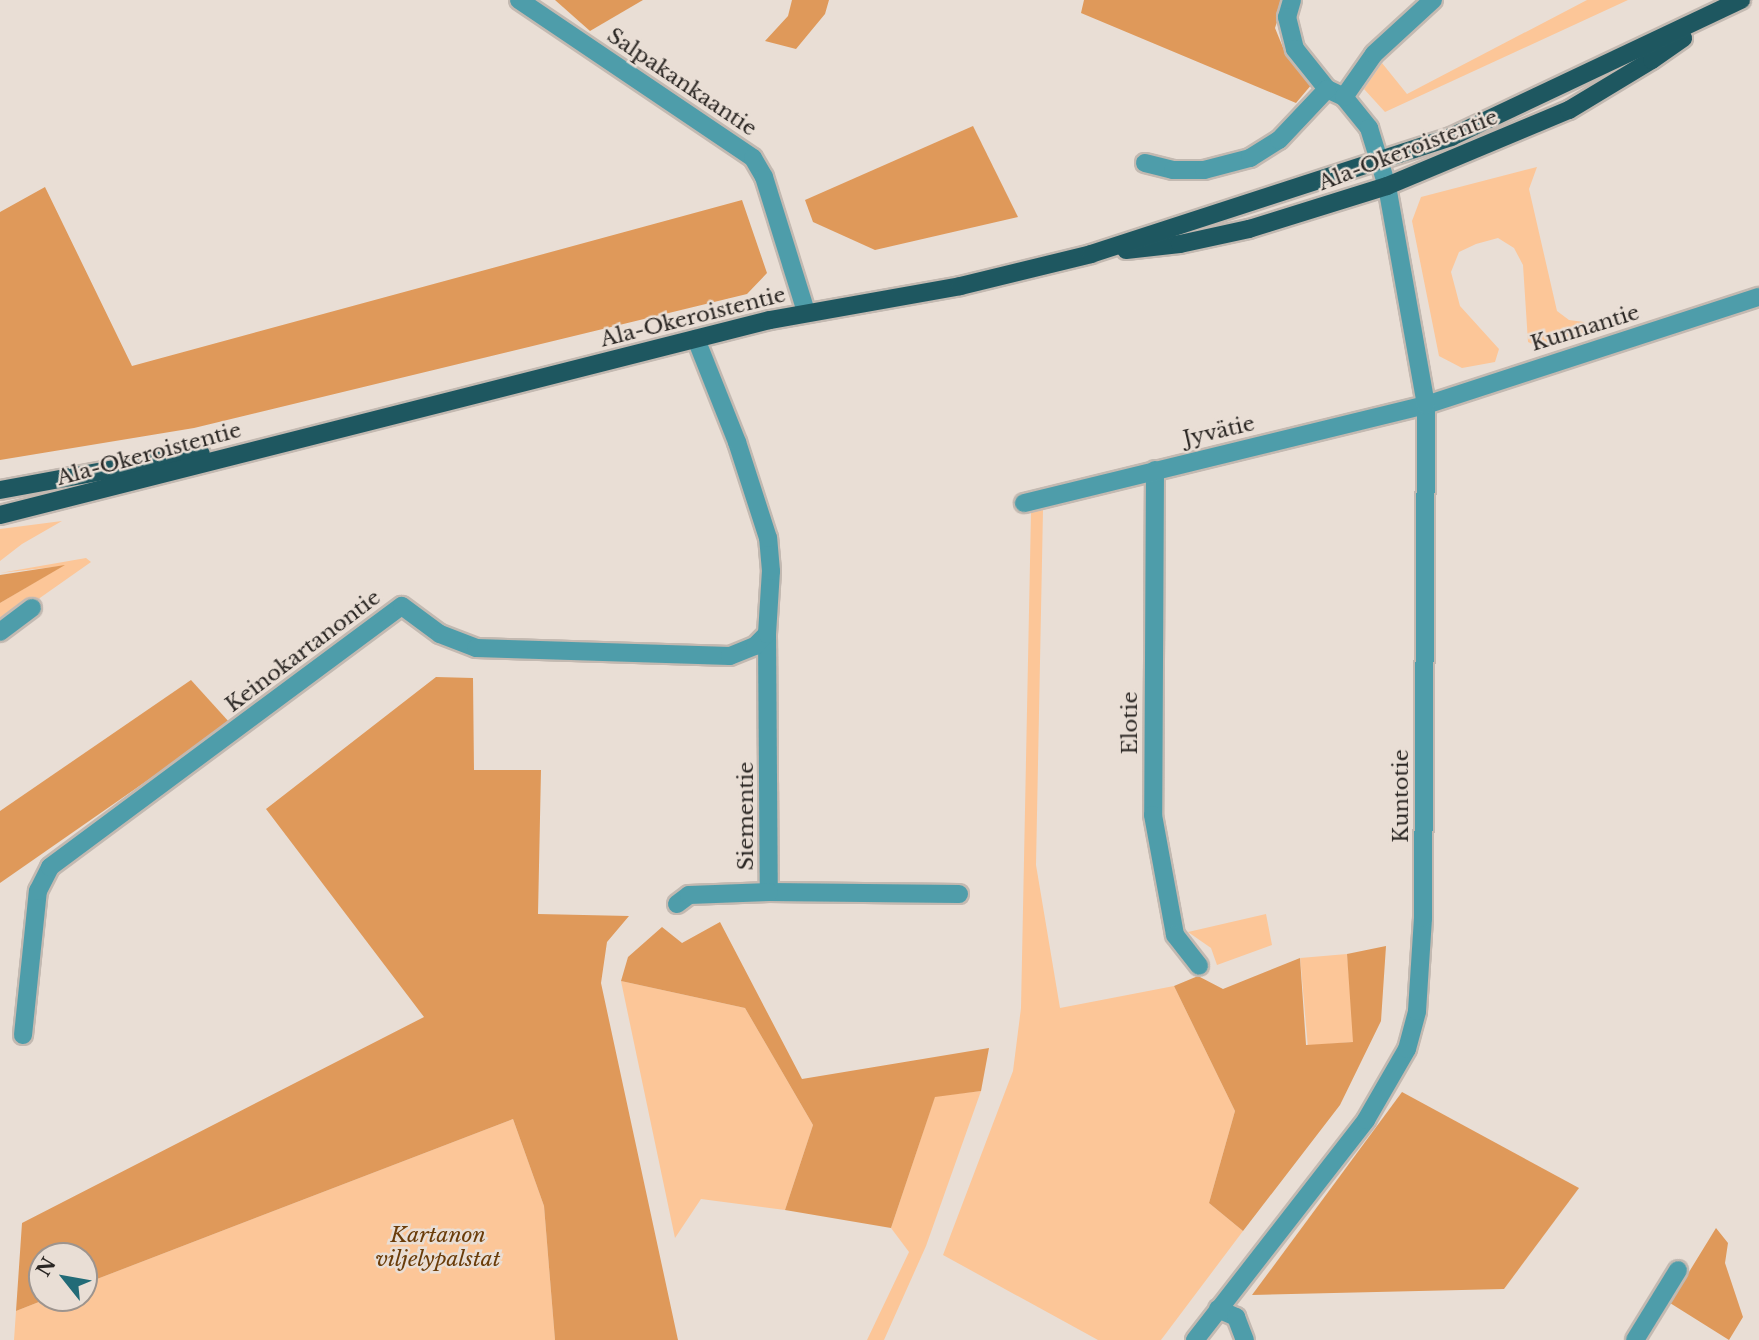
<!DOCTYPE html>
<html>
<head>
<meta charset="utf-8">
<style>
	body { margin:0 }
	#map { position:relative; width:1759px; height:1340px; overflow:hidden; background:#e9ded5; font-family:"Libre Baskerville",serif }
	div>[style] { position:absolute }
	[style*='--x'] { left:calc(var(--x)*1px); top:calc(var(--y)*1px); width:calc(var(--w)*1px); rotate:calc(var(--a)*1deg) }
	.green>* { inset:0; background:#fcc698; transform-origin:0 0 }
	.forest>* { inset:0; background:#df995a }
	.roads { filter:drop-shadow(2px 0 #c3b9b1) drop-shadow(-2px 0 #c3b9b1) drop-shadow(0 2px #c3b9b1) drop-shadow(0 -2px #c3b9b1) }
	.minor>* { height:18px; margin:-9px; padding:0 9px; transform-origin:9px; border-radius:9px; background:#4e9daa }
	.tertiary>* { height:18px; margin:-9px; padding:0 9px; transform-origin:9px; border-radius:9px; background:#4e9daa }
	.primary>* { height:18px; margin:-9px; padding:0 9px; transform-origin:9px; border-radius:9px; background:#1e5760 }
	span { translate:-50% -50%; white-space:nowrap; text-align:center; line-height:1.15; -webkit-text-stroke:5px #e9ded5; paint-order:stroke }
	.street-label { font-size:21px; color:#2a2623 }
	.park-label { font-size:21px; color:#6a3c09; font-style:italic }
	.north { position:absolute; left:28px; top:1242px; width:70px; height:70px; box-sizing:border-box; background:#e9ded5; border:2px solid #9d948e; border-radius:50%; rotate:301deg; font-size:19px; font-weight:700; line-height:28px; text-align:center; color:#2a2623 }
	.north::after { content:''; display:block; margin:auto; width:24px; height:32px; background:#226b77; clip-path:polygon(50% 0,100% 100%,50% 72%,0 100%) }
</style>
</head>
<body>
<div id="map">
	<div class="green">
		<div style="clip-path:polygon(1587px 0,1628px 0,1385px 112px,1364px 89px,1382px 63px,1407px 94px)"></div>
		<div style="clip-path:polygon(1537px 167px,1529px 189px,1557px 311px,1569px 320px,1584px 322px,1586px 333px,1541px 348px,1528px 342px,1523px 265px,1514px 248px,1498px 238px,1476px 244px,1459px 252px,1451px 272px,1460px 306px,1499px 349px,1495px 362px,1462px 368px,1439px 356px,1412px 221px,1421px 197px)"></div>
		<div style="clip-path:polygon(1043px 510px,1036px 865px,1060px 1008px,1174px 986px,1235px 1111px,1209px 1203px,1243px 1231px,1161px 1340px,1098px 1340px,943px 1255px,1013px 1071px,1021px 1008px,1031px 512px)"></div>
		<div style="clip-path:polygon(62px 521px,22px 544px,0 561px,0 529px)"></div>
		<div style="clip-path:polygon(86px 558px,91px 562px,0 626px,0 603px,62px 566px,0 573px)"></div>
		<div style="clip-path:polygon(1266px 914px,1272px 945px,1217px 965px,1211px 948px,1188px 932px)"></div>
		<div style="left:1347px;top:954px;width:88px;height:47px;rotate:85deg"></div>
		<div style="clip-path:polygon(621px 981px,745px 1008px,813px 1125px,785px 1210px,701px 1199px,675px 1238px)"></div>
		<div style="clip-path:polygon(981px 1091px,926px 1246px,884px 1340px,867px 1340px,909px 1252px,891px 1228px,935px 1096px)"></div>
		<div style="clip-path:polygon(513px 1119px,544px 1206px,555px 1340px,14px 1340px,16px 1311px,49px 1298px,84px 1298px,84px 1284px)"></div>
	</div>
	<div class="forest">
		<div style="clip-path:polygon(555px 0,643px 0,590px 31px)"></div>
		<div style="clip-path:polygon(792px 0,829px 0,825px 14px,796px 49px,765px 41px,788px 16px)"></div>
		<div style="clip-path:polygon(1084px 0,1284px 0,1275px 28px,1284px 50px,1312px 84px,1296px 103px,1081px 13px)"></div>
		<div style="clip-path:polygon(973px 126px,1018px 217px,875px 250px,813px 222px,805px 200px)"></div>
		<div style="clip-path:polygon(45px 187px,132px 366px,742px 200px,767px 273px,747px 294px,194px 428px,0 460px,0 212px)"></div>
		<div style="clip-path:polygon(65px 565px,0 603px,0 575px)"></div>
		<div style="clip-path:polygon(436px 677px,473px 678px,474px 770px,541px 770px,538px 914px,629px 916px,607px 942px,601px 983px,678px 1340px,555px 1340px,544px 1206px,513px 1119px,84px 1284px,84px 1256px,42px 1256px,42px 1298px,49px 1298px,16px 1311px,22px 1223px,424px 1017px,266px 809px)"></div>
		<div style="clip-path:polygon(191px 680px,230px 723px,0 883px,0 811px)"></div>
		<div style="clip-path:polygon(720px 922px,802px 1079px,989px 1048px,981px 1091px,935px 1097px,891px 1228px,785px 1210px,813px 1125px,745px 1008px,621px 981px,628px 957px,662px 927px,682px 943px)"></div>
		<div style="clip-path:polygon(1386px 946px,1381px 1021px,1340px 1105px,1243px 1231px,1209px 1203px,1235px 1111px,1174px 986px,1198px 976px,1223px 989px,1300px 958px,1306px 1045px,1353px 1042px,1347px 954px)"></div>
		<div style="clip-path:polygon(1402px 1092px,1579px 1188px,1504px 1289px,1252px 1295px)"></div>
		<div style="clip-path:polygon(1716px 1228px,1728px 1243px,1725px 1263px,1743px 1317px,1729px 1340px,1670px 1303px)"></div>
	</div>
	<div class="roads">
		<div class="minor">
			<div style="--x:1292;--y:0;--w:18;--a:106"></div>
			<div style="--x:1287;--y:17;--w:33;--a:76"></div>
			<div style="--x:1295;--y:49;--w:51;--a:51.3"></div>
			<div style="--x:1327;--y:89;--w:19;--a:25"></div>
			<div style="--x:1344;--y:97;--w:40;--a:51"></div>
			<div style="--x:1369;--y:128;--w:61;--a:72.8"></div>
			<div style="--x:1344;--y:97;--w:52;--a:-55.1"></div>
			<div style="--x:1374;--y:54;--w:80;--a:-42.5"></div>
			<div style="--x:1145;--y:163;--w:29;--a:14"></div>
			<div style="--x:1173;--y:170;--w:31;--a:0"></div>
			<div style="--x:1204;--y:170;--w:48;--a:-14.6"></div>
			<div style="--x:1250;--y:158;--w:34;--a:-32"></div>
			<div style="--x:1279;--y:140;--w:70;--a:-46.7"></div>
			<div style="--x:1155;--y:470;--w:345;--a:90.3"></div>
			<div style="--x:1153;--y:815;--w:122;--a:79.6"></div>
			<div style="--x:1175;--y:935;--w:39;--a:52"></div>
			<div style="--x:1024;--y:503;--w:414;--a:-13.7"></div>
			<div style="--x:1426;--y:405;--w:350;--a:-18"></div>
			<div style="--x:0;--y:632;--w:40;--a:-37"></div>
			<div style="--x:767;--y:634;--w:258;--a:89.6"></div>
			<div style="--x:769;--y:892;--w:190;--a:0.6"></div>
			<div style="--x:677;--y:904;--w:15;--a:-37"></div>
			<div style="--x:689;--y:895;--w:80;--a:-2.1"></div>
			<div style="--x:23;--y:1035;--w:145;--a:-84.1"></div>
			<div style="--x:38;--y:891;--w:27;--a:-63"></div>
			<div style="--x:50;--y:867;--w:438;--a:-36.6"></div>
			<div style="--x:402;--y:606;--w:47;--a:36.4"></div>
			<div style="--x:440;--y:634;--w:39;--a:21"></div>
			<div style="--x:476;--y:648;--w:254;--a:1.8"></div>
			<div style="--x:730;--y:656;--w:27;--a:-22"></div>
			<div style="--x:755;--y:646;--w:17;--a:-45"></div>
			<div style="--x:767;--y:634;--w:63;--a:-86.4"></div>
			<div style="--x:771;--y:571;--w:33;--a:-95"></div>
			<div style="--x:768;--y:538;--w:101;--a:-107.9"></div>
			<div style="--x:737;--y:442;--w:111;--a:-111.7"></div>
			<div style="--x:1218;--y:1309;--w:20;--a:24"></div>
			<div style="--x:1236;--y:1317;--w:25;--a:69"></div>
			<div style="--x:1635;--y:1340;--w:82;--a:-58.4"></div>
		</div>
		<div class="tertiary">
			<div style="--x:519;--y:0;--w:282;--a:34"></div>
			<div style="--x:753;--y:158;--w:22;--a:60"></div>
			<div style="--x:764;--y:177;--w:141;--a:72.7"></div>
			<div style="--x:1195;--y:1340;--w:279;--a:-52.1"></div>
			<div style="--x:1366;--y:1120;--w:82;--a:-60"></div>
			<div style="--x:1407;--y:1049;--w:39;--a:-75"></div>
			<div style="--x:1417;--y:1011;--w:93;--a:-86.3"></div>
			<div style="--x:1423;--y:918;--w:513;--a:-89.66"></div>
			<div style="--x:1426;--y:405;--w:222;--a:-100.1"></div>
		</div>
		<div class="primary">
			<div style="--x:1126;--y:250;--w:54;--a:-6.3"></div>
			<div style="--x:1180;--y:244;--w:71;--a:-12.3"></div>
			<div style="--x:1249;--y:229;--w:145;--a:-17.3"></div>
			<div style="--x:1387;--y:186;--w:197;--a:-22.7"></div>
			<div style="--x:1569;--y:110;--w:97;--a:-31.1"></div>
			<div style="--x:1652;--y:60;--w:38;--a:-35"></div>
			<div style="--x:0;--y:490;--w:204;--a:-10.4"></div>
			<div style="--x:0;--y:515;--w:794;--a:-14.21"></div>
			<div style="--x:770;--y:320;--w:193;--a:-10.1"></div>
			<div style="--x:960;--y:286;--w:135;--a:-13.7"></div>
			<div style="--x:1091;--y:254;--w:379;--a:-18"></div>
			<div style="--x:1451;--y:137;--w:321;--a:-25.3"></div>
		</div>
	</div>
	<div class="street-label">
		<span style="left:682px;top:82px;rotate:34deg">Salpakankaantie</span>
		<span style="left:1408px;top:150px;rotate:-21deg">Ala-Okeroistentie</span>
		<span style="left:693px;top:317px;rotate:-14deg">Ala-Okeroistentie</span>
		<span style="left:1585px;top:328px;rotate:-17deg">Kunnantie</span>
		<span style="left:1219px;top:431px;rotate:-13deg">Jyvätie</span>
		<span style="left:149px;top:454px;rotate:-15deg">Ala-Okeroistentie</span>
		<span style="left:303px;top:651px;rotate:-37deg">Keinokartanontie</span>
		<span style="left:1130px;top:723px;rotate:-90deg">Elotie</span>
		<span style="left:1401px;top:796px;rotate:-90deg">Kuntotie</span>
		<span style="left:746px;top:816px;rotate:-90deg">Siementie</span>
	</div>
	<div class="park-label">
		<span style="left:438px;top:1247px">Kartanon<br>viljelypalstat</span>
	</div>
	<div class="north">N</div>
</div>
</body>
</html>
